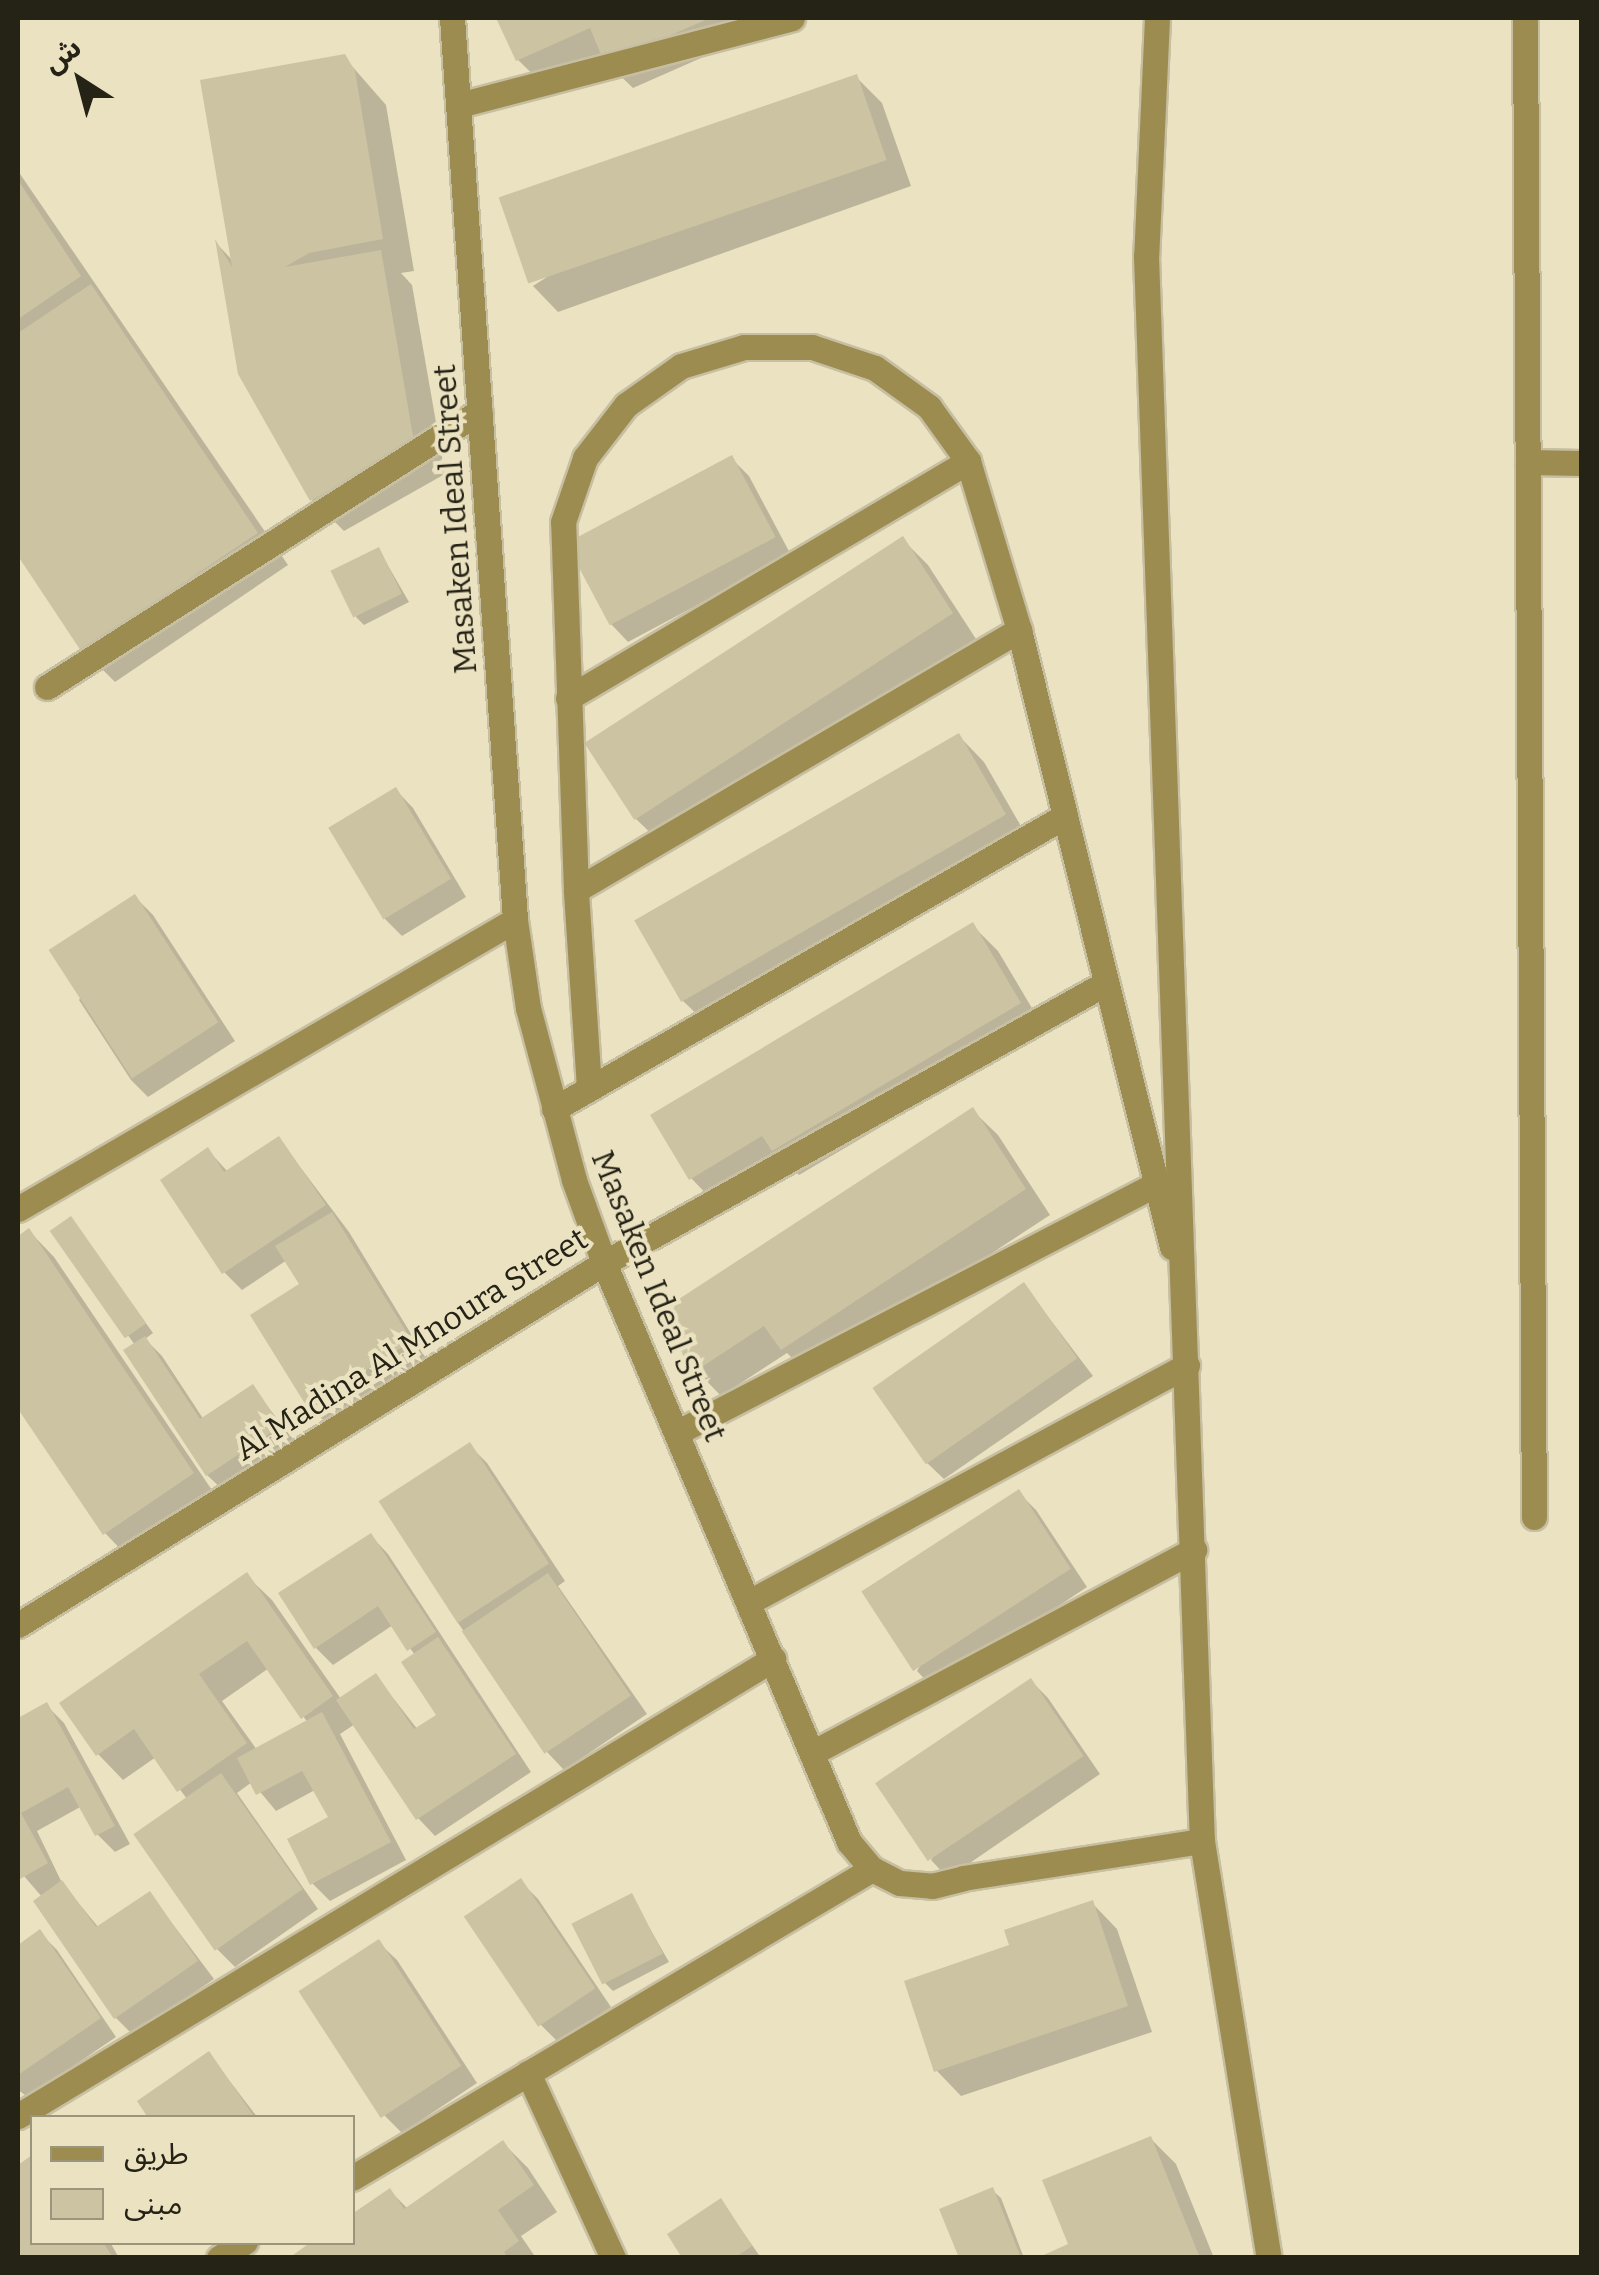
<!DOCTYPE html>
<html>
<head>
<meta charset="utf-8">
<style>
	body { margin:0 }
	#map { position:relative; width:1599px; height:2275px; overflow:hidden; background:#ebe2c1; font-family:Bitter,"Noto Sans Arabic",serif }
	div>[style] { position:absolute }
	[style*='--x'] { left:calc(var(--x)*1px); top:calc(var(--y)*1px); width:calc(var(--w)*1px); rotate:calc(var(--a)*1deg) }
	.shadow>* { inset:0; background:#0003 }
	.building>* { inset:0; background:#ccc3a3; transform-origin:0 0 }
	.roads { filter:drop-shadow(2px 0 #c7bfa2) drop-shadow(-2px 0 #c7bfa2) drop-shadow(0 2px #c7bfa2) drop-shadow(0 -2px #c7bfa2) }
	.minor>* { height:25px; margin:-12.5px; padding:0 12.5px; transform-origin:12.5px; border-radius:12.5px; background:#9d8c4f }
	span { translate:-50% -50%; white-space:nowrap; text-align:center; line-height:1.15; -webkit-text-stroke:8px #ebe2c1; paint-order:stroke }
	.street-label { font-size:32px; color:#252216 }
	.frame { position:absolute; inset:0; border:20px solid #252216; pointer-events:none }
	.legend { position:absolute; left:30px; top:2115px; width:325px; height:130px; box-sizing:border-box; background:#ebe2c1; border:2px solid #9c957d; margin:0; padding:12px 18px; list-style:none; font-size:30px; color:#252216 }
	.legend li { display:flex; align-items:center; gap:20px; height:50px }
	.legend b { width:50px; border:2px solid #9c957d }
	.north { position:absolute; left:30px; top:30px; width:100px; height:100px; -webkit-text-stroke:8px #ebe2c1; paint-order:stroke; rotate:324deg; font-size:28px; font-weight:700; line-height:40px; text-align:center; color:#252216 }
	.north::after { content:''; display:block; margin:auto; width:35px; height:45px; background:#252216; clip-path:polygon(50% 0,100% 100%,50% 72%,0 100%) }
</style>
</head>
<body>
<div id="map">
	<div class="shadow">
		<div style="clip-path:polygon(499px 18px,792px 18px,633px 88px,607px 63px,544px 85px,518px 60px)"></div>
		<div style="clip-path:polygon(344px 57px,386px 105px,414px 271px,401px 273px,412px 285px,445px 474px,344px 531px,312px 499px,219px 246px,234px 262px)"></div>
		<div style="clip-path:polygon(856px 77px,882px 103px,911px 186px,558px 312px,533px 286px)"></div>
		<div style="clip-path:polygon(18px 171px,288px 565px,115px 682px,83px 650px,18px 551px)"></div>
		<div style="clip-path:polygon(731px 458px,749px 476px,791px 555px,628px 642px,611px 624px)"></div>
		<div style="clip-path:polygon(902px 539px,928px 565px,976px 639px,662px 844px,636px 819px,588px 744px)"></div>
		<div style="clip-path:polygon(379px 550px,409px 602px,364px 625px,356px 617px)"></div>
		<div style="clip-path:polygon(959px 736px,984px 762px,1029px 840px,708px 1025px,682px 1000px)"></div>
		<div style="clip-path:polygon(396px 790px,413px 808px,466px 897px,402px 936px,385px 919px,332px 829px)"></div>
		<div style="clip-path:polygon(135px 897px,153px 915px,235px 1041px,148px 1097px,131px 1080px,79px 1000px)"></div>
		<div style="clip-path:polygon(973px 926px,998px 951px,1045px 1030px,799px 1175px,786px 1162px,716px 1204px,691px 1178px)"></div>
		<div style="clip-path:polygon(972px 1110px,998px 1135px,1050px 1215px,808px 1374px,787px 1353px,721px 1396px,696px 1370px)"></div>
		<div style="clip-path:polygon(279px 1139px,349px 1232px,427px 1360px,326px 1423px,309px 1405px,303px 1285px,287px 1260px,242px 1290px,224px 1272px,208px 1150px,228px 1172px)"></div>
		<div style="clip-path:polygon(71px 1219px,153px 1333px,145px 1339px,162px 1356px,204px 1420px,253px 1388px,297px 1444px,225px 1492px,207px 1475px,135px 1345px,53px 1232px)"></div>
		<div style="clip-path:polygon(29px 1231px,54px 1257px,218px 1499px,130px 1559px,105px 1533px,18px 1405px,18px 1239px)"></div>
		<div style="clip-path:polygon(1024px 1285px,1093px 1376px,944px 1479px,926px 1462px)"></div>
		<div style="clip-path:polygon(470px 1446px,487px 1463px,565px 1581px,558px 1586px,647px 1714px,564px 1770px,547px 1752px,458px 1623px,383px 1503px)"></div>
		<div style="clip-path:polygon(1019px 1493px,1036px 1510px,1087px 1587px,934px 1689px,917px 1671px)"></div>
		<div style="clip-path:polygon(evenodd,371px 1536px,388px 1554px,531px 1772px,435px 1836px,418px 1818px,355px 1724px,340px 1734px,406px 1860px,330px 1901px,312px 1883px,331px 1818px,315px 1790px,276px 1811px,252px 1782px,237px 1793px,318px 1909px,235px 1967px,217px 1949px,187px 1799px,156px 1757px,123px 1780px,98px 1754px,246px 1575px,272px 1600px,341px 1699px,376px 1676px,418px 1730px,440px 1715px,415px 1655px,393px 1625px,333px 1665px,316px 1648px,371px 1536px,269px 1668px,308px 1723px,257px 1750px,222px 1701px,269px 1668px)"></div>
		<div style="clip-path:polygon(1031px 1681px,1048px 1698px,1100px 1774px,948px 1878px,931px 1860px)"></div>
		<div style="clip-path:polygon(46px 1705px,64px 1723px,130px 1844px,115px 1852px,97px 1834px,82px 1806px,37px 1831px,62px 1883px,99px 1928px,150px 1894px,214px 1979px,133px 2035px,116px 2018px,42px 1897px,18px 1869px,18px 1721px)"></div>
		<div style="clip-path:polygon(520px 1881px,538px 1899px,611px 2007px,559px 2043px,541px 2025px)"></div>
		<div style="clip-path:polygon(631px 1896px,669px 1962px,613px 1991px,605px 1983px)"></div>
		<div style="clip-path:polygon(1092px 1903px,1117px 1929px,1152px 2032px,961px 2096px,936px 2070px,1012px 1947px)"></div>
		<div style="clip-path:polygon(40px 1933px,57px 1950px,116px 2037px,28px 2097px,18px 2090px,18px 1948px)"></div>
		<div style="clip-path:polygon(379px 1943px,397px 1960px,477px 2083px,402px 2133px,384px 2115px)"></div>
		<div style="clip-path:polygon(209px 2054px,258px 2118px,151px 2118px)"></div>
		<div style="clip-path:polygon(1151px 2139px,1176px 2164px,1214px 2258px,1043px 2258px,1071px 2246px)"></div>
		<div style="clip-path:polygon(503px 2143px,528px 2168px,557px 2212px,521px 2236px,536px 2258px,293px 2258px,352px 2242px,390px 2191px,408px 2209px)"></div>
		<div style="clip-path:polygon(32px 2158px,32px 2242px,110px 2242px,119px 2258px,18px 2258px,18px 2168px)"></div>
		<div style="clip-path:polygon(992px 2190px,1001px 2198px,1024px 2258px,961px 2258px)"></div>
		<div style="clip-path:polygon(721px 2201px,759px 2255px,685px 2258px)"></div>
	</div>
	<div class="building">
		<div style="clip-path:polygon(496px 18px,710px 18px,605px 64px,590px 28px,516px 61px)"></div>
		<div style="clip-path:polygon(345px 54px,355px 71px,383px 239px,309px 253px,285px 267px,381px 250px,414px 442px,310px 501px,238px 374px,215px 239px,232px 267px,200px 80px)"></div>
		<div style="left:857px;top:74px;width:91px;height:379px;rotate:71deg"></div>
		<div style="clip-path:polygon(18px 180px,81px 276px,18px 319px)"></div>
		<div style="clip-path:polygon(91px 284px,258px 533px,81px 651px,18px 556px,18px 333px)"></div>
		<div style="left:732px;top:455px;width:93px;height:188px;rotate:62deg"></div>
		<div style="left:903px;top:536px;width:92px;height:380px;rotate:57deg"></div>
		<div style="left:379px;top:547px;width:52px;height:54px;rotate:64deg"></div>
		<div style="left:959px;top:733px;width:94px;height:375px;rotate:60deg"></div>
		<div style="left:396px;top:787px;width:107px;height:79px;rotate:59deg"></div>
		<div style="left:135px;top:894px;width:153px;height:103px;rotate:57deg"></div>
		<div style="clip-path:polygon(973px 922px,1021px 1003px,772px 1151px,762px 1136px,689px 1180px,650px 1115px)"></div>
		<div style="clip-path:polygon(973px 1107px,1026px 1189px,781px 1350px,764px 1326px,694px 1372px,656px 1314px)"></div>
		<div style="clip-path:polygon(279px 1136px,326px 1205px,222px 1274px,160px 1180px,208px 1147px,224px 1172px)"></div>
		<div style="clip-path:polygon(332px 1212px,412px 1341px,307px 1407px,250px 1315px,299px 1284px,275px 1246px)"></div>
		<div style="left:71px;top:1216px;width:131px;height:26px;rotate:55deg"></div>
		<div style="clip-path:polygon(29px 1228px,194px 1473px,103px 1535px,18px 1409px,18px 1236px)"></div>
		<div style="left:1024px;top:1282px;width:93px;height:185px;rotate:55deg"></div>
		<div style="clip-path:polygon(145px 1336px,200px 1419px,253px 1384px,281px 1426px,206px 1476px,123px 1350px)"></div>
		<div style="left:470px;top:1442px;width:145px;height:109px;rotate:57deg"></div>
		<div style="left:1019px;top:1489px;width:95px;height:188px;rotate:57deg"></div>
		<div style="clip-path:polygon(371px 1533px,436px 1632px,407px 1651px,378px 1606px,314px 1649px,278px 1593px)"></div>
		<div style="clip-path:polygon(247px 1572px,333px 1696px,301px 1719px,247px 1641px,199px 1674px,247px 1743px,177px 1792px,134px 1729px,96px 1756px,59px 1703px)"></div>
		<div style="left:548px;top:1573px;width:148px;height:104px;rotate:56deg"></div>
		<div style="clip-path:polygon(438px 1637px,516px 1754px,416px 1820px,336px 1700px,376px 1673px,414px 1729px,436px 1715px,401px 1662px)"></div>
		<div style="left:1031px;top:1678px;width:94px;height:188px;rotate:56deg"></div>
		<div style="clip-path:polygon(47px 1702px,115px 1826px,95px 1836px,68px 1787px,21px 1813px,48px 1863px,20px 1879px,18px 1718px)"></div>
		<div style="clip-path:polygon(322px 1712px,391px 1842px,310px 1885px,287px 1839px,328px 1817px,302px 1771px,256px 1795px,237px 1758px)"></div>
		<div style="left:221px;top:1773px;width:142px;height:107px;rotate:55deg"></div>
		<div style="left:521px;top:1878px;width:133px;height:69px;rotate:56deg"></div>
		<div style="clip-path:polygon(62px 1880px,96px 1927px,150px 1891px,198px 1961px,114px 2019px,33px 1901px)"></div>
		<div style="left:632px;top:1893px;width:68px;height:68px;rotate:63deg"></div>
		<div style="clip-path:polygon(1093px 1900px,1128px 2006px,934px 2072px,904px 1981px,1009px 1945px,1004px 1930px)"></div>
		<div style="clip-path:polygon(40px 1929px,101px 2018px,18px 2075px,18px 1945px)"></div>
		<div style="left:379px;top:1939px;width:151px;height:96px;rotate:57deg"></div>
		<div style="clip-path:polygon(209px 2051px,255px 2118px,148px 2118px,137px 2101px)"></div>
		<div style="clip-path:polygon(1151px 2136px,1200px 2258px,1037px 2258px,1068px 2244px,1042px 2180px)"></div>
		<div style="clip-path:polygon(503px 2140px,534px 2185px,498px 2210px,519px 2241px,504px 2252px,508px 2258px,289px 2258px,311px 2242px,352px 2242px,352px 2214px,390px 2188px,404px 2209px)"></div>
		<div style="clip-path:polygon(32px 2155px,32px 2242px,103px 2242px,113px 2258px,18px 2258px,18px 2165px)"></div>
		<div style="clip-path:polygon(993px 2187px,1021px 2258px,959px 2258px,939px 2209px)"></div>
		<div style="clip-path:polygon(721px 2198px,752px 2246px,734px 2258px,682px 2258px,667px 2234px)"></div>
	</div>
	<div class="roads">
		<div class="minor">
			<div style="--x:452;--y:18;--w:904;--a:86"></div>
			<div style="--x:515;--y:920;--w:89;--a:81.6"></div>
			<div style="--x:528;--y:1008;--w:178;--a:75"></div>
			<div style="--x:574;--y:1180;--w:88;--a:70.1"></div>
			<div style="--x:604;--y:1263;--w:629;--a:67.06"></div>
			<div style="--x:849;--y:1842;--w:35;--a:50"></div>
			<div style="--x:872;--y:1869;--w:31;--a:27"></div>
			<div style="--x:900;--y:1883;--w:32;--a:5"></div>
			<div style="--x:932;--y:1886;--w:32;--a:-14"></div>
			<div style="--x:963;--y:1878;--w:242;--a:-8.8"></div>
			<div style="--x:1157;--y:18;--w:238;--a:92.6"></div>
			<div style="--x:1146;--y:256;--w:1586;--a:87.98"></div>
			<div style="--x:1202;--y:1841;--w:422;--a:80.9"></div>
			<div style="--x:1525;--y:18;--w:1499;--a:89.66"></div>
			<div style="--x:459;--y:105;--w:344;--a:-14.6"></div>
			<div style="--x:1528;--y:462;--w:54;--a:1.1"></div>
			<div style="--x:47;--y:687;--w:513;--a:-32.51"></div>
			<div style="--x:568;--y:698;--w:465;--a:-30.6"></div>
			<div style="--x:576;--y:890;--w:514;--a:-30.41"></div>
			<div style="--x:589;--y:1088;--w:198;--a:-93.8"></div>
			<div style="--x:576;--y:890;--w:368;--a:-92"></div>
			<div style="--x:563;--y:522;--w:68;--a:-71"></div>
			<div style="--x:585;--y:458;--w:67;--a:-52.3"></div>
			<div style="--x:626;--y:405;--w:67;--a:-35.3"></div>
			<div style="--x:681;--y:366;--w:66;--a:-16.8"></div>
			<div style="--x:744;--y:347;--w:68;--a:0"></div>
			<div style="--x:812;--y:347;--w:66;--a:18.4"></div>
			<div style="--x:875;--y:368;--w:67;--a:35.8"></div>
			<div style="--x:929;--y:407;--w:67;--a:54.2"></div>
			<div style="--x:968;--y:461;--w:177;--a:73.2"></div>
			<div style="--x:1019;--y:630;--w:636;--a:76.07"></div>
			<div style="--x:554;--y:1109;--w:589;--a:-29.83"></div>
			<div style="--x:18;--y:1209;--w:575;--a:-30.18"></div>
			<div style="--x:678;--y:1432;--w:539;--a:-27.42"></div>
			<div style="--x:749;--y:1602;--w:498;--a:-28.4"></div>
			<div style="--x:18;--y:1625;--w:689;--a:-31.71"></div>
			<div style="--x:604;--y:1263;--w:575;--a:-29.15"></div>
			<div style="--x:812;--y:1753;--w:433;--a:-28"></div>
			<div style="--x:528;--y:2073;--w:204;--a:65.3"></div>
			<div style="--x:18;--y:2116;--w:883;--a:-31.19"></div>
			<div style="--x:352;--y:2178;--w:605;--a:-30.72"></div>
			<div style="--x:219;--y:2258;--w:31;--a:-32"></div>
		</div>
	</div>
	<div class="street-label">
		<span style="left:455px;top:519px;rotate:-94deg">Masaken Ideal Street</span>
		<span style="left:659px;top:1296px;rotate:68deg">Masaken Ideal Street</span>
		<span style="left:411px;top:1344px;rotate:-32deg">Al Madina Al Mnoura Street</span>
	</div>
	<div class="frame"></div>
	<ul class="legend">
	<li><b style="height:12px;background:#9d8c4f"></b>طريق</li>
	<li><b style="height:28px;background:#ccc3a3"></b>مبنى</li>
	</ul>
	<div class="north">ش</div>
</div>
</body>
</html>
